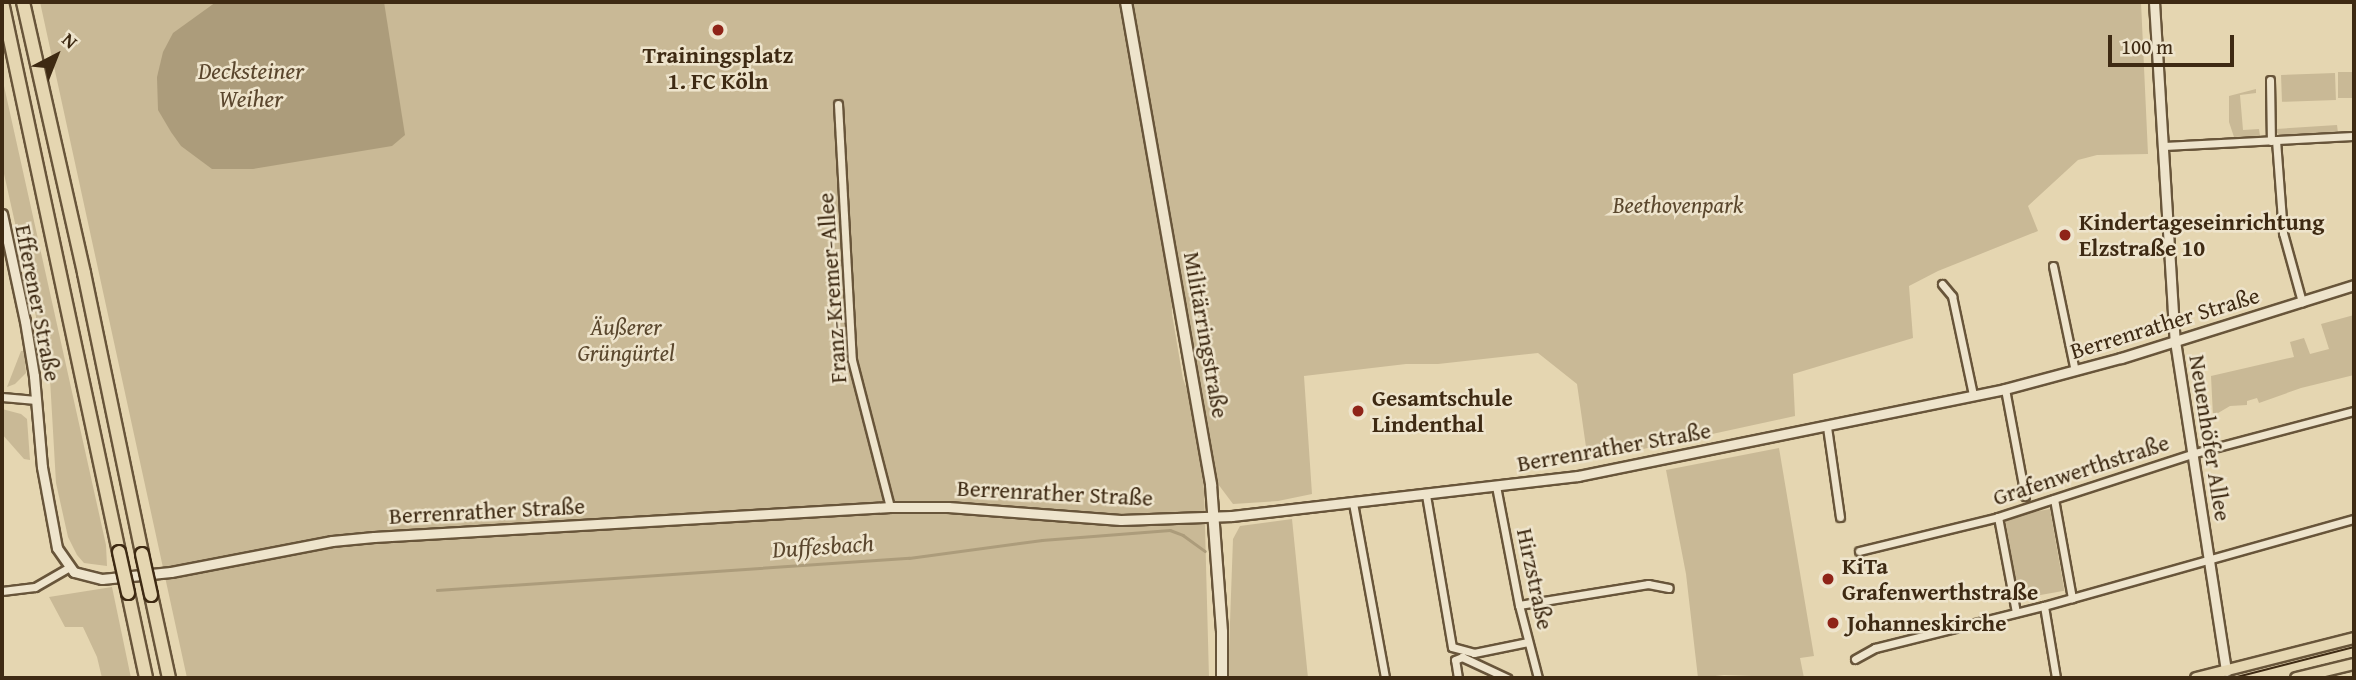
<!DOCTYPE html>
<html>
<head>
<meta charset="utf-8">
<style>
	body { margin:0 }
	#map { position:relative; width:2356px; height:680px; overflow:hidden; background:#e5d6b1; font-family:"Gentium Book Plus",serif }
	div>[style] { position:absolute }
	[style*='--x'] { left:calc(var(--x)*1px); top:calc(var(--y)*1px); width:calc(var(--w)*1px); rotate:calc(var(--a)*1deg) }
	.green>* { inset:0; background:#c9b996; transform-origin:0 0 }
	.water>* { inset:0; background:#ac9c7b }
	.stream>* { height:2.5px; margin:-1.25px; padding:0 1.25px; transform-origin:1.25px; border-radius:1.25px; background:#ac9c7b }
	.roads { filter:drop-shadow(2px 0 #68553a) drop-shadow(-2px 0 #68553a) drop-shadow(0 2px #68553a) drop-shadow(0 -2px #68553a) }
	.minor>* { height:7px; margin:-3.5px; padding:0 3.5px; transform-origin:3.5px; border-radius:3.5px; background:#eee4cc }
	.tertiary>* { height:9px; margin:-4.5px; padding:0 4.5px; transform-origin:4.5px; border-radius:4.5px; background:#eee4cc }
	.secondary>* { height:10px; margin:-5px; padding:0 5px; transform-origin:5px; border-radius:5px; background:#eee4cc }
	.primary>* { height:10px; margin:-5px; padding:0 5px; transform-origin:5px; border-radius:5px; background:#e5d6b1 }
	.motorway>* { height:12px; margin:-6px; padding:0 6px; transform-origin:6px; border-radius:6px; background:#e5d6b1 }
	.tram>* { height:2px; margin:-1px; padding:0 1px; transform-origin:1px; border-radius:1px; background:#3e2a13 }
	.bridges { filter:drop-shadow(2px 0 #3e2a13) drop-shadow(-2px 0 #3e2a13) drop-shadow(0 2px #3e2a13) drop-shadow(0 -2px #3e2a13) }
	.motorway-bridge>* { height:12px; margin:-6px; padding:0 6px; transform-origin:6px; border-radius:6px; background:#e5d6b1 }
	.dots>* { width:19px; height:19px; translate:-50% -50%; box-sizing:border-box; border:4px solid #eee4cc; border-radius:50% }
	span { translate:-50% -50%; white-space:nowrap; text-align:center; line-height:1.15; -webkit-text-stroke:5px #eee4cc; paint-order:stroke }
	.poi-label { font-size:23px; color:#3e2a13; font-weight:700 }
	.left { translate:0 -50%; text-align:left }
	.park-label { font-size:23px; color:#5a472d; font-style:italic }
	.street-label { font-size:23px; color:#3e2a13 }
	.water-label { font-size:24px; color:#5a462d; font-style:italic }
	.frame { position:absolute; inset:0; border:4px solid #3e2a13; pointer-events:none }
	.north { position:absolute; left:21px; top:21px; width:70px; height:70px; -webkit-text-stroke:5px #eee4cc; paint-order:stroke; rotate:42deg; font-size:19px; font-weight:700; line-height:28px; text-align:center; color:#3e2a13 }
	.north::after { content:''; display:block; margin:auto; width:24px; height:32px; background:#3e2a13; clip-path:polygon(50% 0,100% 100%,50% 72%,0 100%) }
	.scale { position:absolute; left:2108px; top:35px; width:126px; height:32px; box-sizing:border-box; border:4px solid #3e2a13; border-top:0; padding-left:9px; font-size:21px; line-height:24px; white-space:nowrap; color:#3e2a13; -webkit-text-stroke:5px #eee4cc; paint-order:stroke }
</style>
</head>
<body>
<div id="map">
	<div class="green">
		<div style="clip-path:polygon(40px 2px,1121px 2px,1171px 280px,1172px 314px,1183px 379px,1192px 402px,1204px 489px,1209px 678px,187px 678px)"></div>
		<div style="clip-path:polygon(1132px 2px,2141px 2px,2148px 154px,2097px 155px,2078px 160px,2028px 206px,2038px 231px,1938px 271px,1909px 286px,1913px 338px,1793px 374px,1795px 416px,1588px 461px,1577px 384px,1538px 353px,1438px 364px,1406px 364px,1304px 376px,1312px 494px,1278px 501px,1233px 504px,1218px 484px)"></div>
		<div style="left:2354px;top:72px;width:26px;height:16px;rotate:90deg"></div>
		<div style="left:2335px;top:73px;width:27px;height:54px;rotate:88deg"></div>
		<div style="clip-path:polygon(2px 77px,106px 545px,107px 566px,84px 563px,77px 555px,68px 537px,56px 483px,50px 379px,2px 165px)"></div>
		<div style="clip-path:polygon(2256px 89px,2256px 93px,2240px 95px,2243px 130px,2259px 129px,2260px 136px,2234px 137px,2229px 122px,2229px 96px)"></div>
		<div style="clip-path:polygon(2337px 125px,2338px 133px,2282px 137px,2276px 132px,2276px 129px)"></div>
		<div style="clip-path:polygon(2354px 315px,2354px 375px,2301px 388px,2259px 403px,2257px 398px,2247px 401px,2247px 405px,2230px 406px,2213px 416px,2211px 376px,2294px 357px,2290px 342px,2304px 338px,2310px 354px,2329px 349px,2321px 324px)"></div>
		<div style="clip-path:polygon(21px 351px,24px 351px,26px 373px,15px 384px,7px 387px)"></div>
		<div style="clip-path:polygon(2px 409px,21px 414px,27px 419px,30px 460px,24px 459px,2px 434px)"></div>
		<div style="clip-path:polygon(1779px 448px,1814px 656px,1800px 658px,1804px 678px,1724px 675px,1698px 678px,1686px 574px,1666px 470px)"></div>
		<div style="left:2050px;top:509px;width:83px;height:46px;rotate:80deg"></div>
		<div style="clip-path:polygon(1292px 519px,1308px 678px,1228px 678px,1233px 539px,1240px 526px)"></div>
		<div style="clip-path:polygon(112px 587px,131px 678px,102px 678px,97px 657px,83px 627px,65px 627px,49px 597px)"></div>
	</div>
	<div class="water">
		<div style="clip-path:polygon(216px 2px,384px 2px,405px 135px,392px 146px,253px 169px,212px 169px,181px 146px,171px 132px,158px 110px,157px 77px,163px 52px,173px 33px)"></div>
	</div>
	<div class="stream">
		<div style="--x:437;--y:590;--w:473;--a:-3.9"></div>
		<div style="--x:909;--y:558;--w:134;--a:-7.7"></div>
		<div style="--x:1042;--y:540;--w:128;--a:-4.5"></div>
		<div style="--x:1170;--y:530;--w:14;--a:21"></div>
		<div style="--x:1183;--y:535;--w:27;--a:36"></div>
	</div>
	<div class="roads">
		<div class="minor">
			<div style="--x:2270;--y:80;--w:61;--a:89.1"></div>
			<div style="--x:838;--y:104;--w:256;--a:86.9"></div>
			<div style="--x:852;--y:360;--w:152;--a:75.5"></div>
			<div style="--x:2276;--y:140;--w:93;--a:85.7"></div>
			<div style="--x:2283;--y:233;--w:72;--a:74.6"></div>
			<div style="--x:2163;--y:146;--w:191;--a:-3"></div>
			<div style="--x:2053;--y:266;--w:107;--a:78.2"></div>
			<div style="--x:1942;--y:284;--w:16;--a:50"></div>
			<div style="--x:1952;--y:296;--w:101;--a:78"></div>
			<div style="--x:2005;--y:389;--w:109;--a:79.4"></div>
			<div style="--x:2;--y:397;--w:34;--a:5"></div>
			<div style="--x:1827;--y:427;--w:91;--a:81.8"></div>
			<div style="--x:1496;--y:486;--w:121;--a:79.1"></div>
			<div style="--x:1519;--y:605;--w:75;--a:75.4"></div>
			<div style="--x:1426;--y:495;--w:154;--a:80.3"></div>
			<div style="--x:1452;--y:647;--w:23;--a:15"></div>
			<div style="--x:1474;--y:653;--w:55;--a:-11.5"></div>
			<div style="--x:2054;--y:499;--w:101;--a:79.7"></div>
			<div style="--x:1353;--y:503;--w:178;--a:79.6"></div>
			<div style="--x:1998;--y:517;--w:97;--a:79.3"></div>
			<div style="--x:1859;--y:551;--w:143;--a:-13.7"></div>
			<div style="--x:1998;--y:517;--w:207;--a:-18"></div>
			<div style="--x:2195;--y:453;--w:164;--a:-14.8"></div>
			<div style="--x:2;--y:591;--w:33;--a:-7"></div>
			<div style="--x:35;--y:587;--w:39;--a:-30"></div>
			<div style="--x:1519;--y:605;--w:131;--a:-9.2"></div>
			<div style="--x:1648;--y:584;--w:21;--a:11"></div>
			<div style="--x:2044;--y:606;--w:73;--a:80.5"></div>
			<div style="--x:1855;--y:659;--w:23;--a:-29"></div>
			<div style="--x:1875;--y:648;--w:174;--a:-14"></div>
			<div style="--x:2044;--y:606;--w:322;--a:-15.7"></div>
			<div style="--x:1458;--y:678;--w:18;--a:-99"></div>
			<div style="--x:1455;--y:660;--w:8;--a:-23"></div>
			<div style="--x:1462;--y:657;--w:50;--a:25"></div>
		</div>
		<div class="tertiary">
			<div style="--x:2154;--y:2;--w:340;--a:86.5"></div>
			<div style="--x:2175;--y:341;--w:334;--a:81.2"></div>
			<div style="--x:2;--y:214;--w:109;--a:77.9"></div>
			<div style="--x:25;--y:321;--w:56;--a:80.7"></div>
			<div style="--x:34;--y:376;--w:91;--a:85"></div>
			<div style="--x:42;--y:467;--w:82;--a:79.5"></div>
			<div style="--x:57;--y:548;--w:29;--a:55"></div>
			<div style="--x:74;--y:572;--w:29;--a:14"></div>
			<div style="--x:102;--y:579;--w:69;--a:-5.8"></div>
			<div style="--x:171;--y:572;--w:164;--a:-10.9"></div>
			<div style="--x:332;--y:541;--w:42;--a:-5.4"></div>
			<div style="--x:374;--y:537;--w:517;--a:-3.33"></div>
			<div style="--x:890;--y:507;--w:58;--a:0"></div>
			<div style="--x:948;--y:507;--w:173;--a:4.3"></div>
			<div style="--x:1121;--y:520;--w:111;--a:-2.1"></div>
			<div style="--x:1232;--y:516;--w:348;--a:-6.6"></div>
			<div style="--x:1578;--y:476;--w:436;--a:-11.5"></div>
			<div style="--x:2005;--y:389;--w:120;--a:-15"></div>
			<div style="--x:2121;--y:358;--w:244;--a:-17.4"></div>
		</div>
		<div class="secondary">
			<div style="--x:1126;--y:2;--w:490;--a:80"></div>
			<div style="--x:1211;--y:485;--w:147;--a:85.7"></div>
			<div style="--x:1222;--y:632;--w:46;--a:90"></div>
		</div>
		<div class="primary">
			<div style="--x:2196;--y:678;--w:163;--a:-14.2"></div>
			<div style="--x:2296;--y:678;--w:60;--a:-13.6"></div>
		</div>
		<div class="motorway">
			<div style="--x:2;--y:2;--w:562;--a:77.99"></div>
			<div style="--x:23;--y:2;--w:278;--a:77.3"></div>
			<div style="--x:84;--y:273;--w:287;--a:78.3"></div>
			<div style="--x:128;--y:593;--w:87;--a:78"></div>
			<div style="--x:151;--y:595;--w:85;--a:77.8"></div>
		</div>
	</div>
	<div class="tram">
		<div style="--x:2233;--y:678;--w:125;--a:-14.4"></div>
	</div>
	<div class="bridges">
		<div class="motorway-bridge">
			<div style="--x:119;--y:552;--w:42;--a:77.6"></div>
			<div style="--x:142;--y:554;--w:42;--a:77.6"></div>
		</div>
	</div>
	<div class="dots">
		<div style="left:718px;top:30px;background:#8f2418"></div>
		<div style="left:2065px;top:235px;background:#8f2418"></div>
		<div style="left:1358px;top:411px;background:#8f2418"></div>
		<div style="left:1828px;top:579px;background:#8f2418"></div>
		<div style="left:1833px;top:623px;background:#8f2418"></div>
	</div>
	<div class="poi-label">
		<span style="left:718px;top:68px">Trainingsplatz<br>1. FC Köln</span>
		<span class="left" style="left:2079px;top:235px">Kindertageseinrichtung<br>Elzstraße 10</span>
		<span class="left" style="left:1372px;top:411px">Gesamtschule<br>Lindenthal</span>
		<span class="left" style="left:1842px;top:579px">KiTa<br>Grafenwerthstraße</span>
		<span class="left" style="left:1847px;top:623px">Johanneskirche</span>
	</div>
	<div class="park-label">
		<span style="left:1678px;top:205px">Beethovenpark</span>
		<span style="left:626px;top:340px">Äußerer<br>Grüngürtel</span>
	</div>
	<div class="street-label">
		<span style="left:832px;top:288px;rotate:-94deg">Franz-Kremer-Allee</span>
		<span style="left:38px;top:303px;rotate:79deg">Efferener Straße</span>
		<span style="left:2165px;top:323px;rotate:-17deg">Berrenrather Straße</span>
		<span style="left:1206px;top:335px;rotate:80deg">Militärringstraße</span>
		<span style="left:2210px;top:438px;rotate:81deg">Neuenhöfer Allee</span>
		<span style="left:1614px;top:447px;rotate:-10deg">Berrenrather Straße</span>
		<span style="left:2081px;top:470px;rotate:-18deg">Grafenwerthstraße</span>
		<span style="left:1055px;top:493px;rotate:3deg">Berrenrather Straße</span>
		<span style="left:487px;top:511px;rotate:-3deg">Berrenrather Straße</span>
		<span style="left:1535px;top:579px;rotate:78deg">Hirzstraße</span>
	</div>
	<div class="water-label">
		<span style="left:251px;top:85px">Decksteiner<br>Weiher</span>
		<span style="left:823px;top:546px;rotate:-4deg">Duffesbach</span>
	</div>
	<div class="frame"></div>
	<div class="north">N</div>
	<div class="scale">100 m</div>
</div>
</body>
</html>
